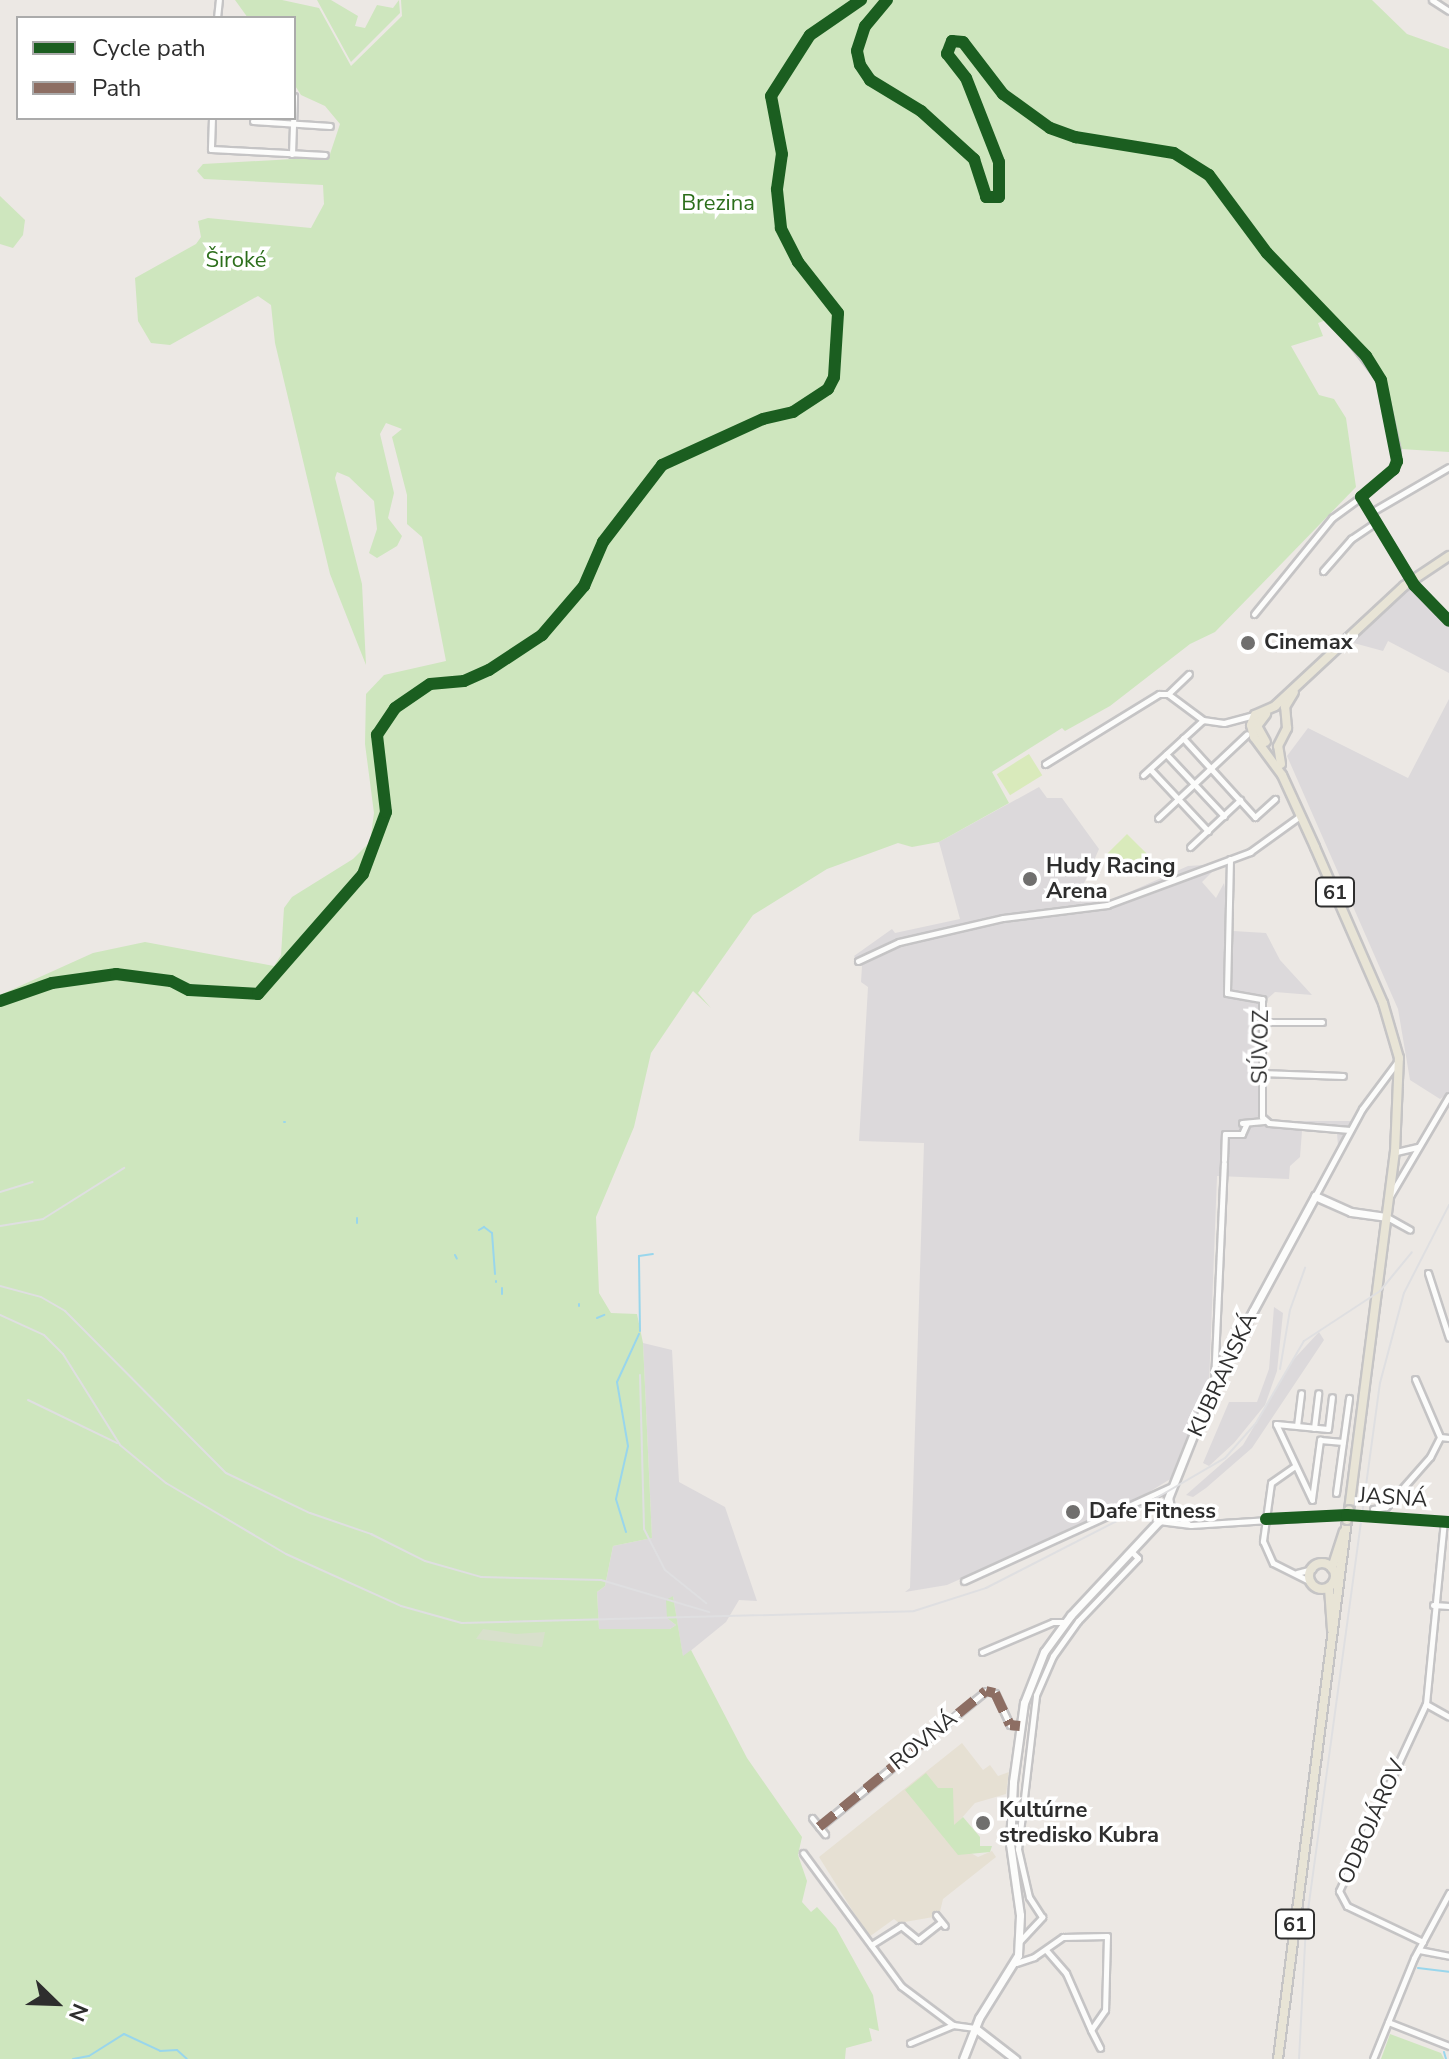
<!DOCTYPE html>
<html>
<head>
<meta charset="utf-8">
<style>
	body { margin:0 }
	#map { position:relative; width:1449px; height:2059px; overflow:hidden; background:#ece8e4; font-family:"Nunito Sans",sans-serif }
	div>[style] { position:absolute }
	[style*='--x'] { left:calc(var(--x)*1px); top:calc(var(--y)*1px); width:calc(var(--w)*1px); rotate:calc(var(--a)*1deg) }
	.industrial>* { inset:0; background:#dcd9db }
	.education>* { inset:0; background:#e6e0d3 }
	.green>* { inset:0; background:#cee6be }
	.cemetery>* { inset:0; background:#d8e0cc }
	.pitch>* { inset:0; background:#d9eabb; transform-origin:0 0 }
	.stream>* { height:2px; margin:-1px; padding:0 1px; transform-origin:1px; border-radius:1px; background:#99d6ec }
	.roads { filter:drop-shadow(2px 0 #c5c4c5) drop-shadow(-2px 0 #c5c4c5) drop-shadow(0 2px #c5c4c5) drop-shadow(0 -2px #c5c4c5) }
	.minor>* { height:5px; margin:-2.5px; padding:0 2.5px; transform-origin:2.5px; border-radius:2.5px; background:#fcfcfb }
	.tertiary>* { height:7px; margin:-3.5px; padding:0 3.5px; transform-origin:3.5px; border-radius:3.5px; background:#fcfcfb }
	.primary>* { height:8px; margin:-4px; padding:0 4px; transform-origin:4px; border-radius:4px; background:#e8e4d6 }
	.primary>.ring { margin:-4px; padding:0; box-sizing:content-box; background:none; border:8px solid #e8e4d6; border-radius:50% }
	.rail>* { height:2px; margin:-1px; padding:0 1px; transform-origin:1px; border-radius:1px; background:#dfdfe1 }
	.bridges { filter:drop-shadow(2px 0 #c6c5c4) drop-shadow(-2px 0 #c6c5c4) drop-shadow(0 2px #c6c5c4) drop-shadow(0 -2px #c6c5c4) }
	.primary-bridge>* { height:8px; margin:-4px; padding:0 4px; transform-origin:4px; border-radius:4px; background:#e8e4d6 }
	.quiet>* { height:10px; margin-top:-5px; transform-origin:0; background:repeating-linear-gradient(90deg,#8d6e63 0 20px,transparent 0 30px) }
	.cycleway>* { height:12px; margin:-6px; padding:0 6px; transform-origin:6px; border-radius:6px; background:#1b5e20 }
	.dots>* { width:22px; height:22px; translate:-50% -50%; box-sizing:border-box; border:4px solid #fff; border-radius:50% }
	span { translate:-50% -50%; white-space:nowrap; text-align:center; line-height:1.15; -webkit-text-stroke:7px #fff; paint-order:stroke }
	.shield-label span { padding:2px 6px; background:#fff; border:2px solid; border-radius:6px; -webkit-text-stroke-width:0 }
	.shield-label { font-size:20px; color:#2e2e2e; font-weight:700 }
	.park-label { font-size:22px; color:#2c6e1b }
	.poi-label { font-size:22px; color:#2e2e2e; font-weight:700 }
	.left { translate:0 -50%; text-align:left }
	.street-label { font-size:22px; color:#2e2e2e }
	.legend { position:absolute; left:16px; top:16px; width:280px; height:104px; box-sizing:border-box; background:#fff; border:2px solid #ababab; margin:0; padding:10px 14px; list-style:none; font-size:24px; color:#2e2e2e }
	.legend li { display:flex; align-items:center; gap:16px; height:40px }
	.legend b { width:40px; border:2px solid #ababab }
	.north { position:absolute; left:16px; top:1963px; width:80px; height:80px; -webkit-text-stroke:6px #fff; paint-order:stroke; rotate:113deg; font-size:22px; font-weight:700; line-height:32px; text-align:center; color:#2e2e2e }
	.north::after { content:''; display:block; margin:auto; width:28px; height:36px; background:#2e2e2e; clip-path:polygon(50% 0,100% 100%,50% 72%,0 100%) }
</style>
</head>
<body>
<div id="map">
	<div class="industrial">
		<div style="clip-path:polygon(1411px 588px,1449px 627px,1449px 673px,1388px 641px,1383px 651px,1350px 642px)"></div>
		<div style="clip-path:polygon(1449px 699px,1449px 1093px,1440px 1099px,1410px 1080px,1398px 1009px,1287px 756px,1308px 728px,1408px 778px)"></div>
		<div style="clip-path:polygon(1039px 787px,1047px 798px,1062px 798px,1099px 849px,1081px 890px,1083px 899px,1105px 903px,1188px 866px,1204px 865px,1213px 871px,1202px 882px,1216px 898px,1224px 883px,1233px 931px,1266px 933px,1280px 960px,1312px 995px,1275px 992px,1266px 1000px,1264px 1112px,1275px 1121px,1351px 1121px,1338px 1146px,1337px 1133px,1302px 1131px,1300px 1157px,1290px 1166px,1289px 1179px,1217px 1176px,1209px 1385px,1172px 1478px,1131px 1503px,947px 1585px,905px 1592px,910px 1588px,924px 1143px,859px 1141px,868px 987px,861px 982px,862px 966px,854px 956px,892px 929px,895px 933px,960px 919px,939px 842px)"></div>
		<div style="clip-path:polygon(1274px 1307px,1283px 1313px,1277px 1371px,1265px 1405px,1234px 1443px,1209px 1466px,1203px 1463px,1229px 1402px,1257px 1402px,1269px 1369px)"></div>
		<div style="clip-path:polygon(1319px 1332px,1324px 1340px,1252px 1448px,1206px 1488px,1193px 1497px,1186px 1495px,1243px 1445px,1293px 1360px)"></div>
		<div style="clip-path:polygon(643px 1343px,672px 1350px,679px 1482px,725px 1507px,757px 1601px,739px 1600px,726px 1622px,683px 1657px,673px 1596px,667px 1618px,676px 1625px,670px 1629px,599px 1630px,597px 1592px,605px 1586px,613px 1546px,652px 1538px)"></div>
	</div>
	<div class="education">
		<div style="clip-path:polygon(962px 1743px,983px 1770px,990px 1765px,998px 1776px,1009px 1772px,1006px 1794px,975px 1803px,944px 1838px,978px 1857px,992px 1851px,996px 1857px,943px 1899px,939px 1916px,899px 1923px,894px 1919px,869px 1937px,819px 1857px)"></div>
	</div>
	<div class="green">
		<div style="clip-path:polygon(235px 0,282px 0,319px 8px,351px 66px,402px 16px,401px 0,1372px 0,1407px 34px,1449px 49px,1449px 452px,1401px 449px,1386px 379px,1334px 317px,1318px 323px,1323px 336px,1291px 346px,1319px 395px,1334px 399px,1346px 418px,1356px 487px,1215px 632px,1190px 644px,1110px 706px,1065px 731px,1062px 728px,992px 772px,1009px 803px,939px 842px,912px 847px,898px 843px,827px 869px,753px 915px,698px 993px,711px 1008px,693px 991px,651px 1053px,634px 1127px,596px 1217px,599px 1293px,611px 1313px,637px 1314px,643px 1343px,652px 1538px,613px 1546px,605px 1586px,597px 1592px,599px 1629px,670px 1629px,676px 1625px,667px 1618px,666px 1600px,673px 1596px,683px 1656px,691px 1650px,747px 1758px,802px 1837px,798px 1855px,807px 1881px,802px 1902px,811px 1912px,817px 1907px,836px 1928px,873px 1995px,879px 2031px,869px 2028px,872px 2041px,846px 2048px,845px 2059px,0 2059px,0 995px,93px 953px,145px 942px,274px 966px,281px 955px,284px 908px,292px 897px,353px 859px,370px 842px,374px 813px,365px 744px,366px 694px,384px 675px,446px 661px,422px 537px,407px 524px,407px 495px,392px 437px,402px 429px,386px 423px,380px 434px,394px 493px,388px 518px,402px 536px,397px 546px,377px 558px,369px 553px,377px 529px,374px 501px,349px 477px,337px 472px,335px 478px,362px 584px,366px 665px,330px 574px,275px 343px,271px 305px,258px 296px,170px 345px,151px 343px,138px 321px,135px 278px,196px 244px,201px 237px,198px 221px,208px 218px,311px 228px,324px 204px,323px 185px,204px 179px,197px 171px,203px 164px,329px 157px,340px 124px,325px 106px,301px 95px,294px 84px,294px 18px,248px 18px)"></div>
		<div style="clip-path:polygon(317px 0,331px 0,358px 16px,355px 26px,365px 28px,377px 5px,393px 8px,399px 0,400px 13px,351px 62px)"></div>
		<div style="clip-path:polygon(0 196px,25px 220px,23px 235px,13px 248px,0 244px)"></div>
		<div style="clip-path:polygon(926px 1773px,938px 1788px,953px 1788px,954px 1825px,963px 1817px,980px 1837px,980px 1846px,992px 1846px,990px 1852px,958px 1855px,905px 1790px)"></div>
		<div style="clip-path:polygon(1390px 2034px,1441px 2053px,1444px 2059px,1381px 2059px)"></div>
	</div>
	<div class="cemetery">
		<div style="clip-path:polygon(483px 1629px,516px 1634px,545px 1632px,542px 1647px,476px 1639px)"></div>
	</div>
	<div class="pitch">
		<div style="left:1029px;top:754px;width:25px;height:38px;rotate:58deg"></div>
		<div style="left:1127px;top:834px;width:28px;height:28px;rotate:45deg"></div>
	</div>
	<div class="stream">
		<div style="--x:284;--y:1122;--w:1;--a:0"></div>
		<div style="--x:357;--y:1223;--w:5;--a:-90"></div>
		<div style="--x:479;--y:1230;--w:6;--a:-31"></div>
		<div style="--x:484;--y:1227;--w:10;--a:37"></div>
		<div style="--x:492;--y:1233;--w:41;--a:85.8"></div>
		<div style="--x:455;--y:1255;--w:4;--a:63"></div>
		<div style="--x:496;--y:1281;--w:1;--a:90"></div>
		<div style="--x:502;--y:1294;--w:6;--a:-90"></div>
		<div style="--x:579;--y:1306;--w:2;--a:-90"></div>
		<div style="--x:597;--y:1318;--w:8;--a:-23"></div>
		<div style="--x:640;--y:1331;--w:75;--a:-90.8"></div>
		<div style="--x:639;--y:1256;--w:14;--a:-8"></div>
		<div style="--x:626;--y:1532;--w:34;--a:-107"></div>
		<div style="--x:616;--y:1499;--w:54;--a:-77.2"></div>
		<div style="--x:628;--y:1446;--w:65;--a:-99.8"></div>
		<div style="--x:617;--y:1382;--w:53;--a:-65.4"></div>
		<div style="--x:1418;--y:1968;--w:31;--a:7"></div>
		<div style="--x:1444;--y:2052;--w:7;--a:74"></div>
		<div style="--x:73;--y:2059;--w:16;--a:-11"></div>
		<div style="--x:89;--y:2056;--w:41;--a:-32.2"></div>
		<div style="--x:124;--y:2034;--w:40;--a:25"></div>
		<div style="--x:160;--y:2051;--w:17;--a:-3"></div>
		<div style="--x:177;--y:2050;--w:13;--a:42"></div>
	</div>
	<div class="roads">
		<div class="minor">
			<div style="--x:1432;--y:0;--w:20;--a:33"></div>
			<div style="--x:217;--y:18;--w:18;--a:-84"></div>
			<div style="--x:212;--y:118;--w:31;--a:92"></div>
			<div style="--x:211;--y:149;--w:114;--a:3"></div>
			<div style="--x:253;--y:121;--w:77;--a:3.7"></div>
			<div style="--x:292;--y:154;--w:58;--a:-88"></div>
			<div style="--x:1346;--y:335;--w:57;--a:52.1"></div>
			<div style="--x:1381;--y:380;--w:73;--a:77.3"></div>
			<div style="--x:1397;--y:451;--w:18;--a:99"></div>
			<div style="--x:1394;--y:469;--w:43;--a:139.7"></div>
			<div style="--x:1361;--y:497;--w:103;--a:58.9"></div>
			<div style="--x:1414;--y:585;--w:50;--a:45.8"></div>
			<div style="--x:1370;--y:513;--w:91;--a:-30.2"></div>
			<div style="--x:1323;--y:571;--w:43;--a:-48.8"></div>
			<div style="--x:1351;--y:539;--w:29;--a:-34"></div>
			<div style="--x:1254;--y:614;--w:124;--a:-50.9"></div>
			<div style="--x:1332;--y:518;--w:36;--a:-36"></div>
			<div style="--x:1168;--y:694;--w:29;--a:-44"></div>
			<div style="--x:1183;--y:738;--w:107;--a:47.7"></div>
			<div style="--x:1255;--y:817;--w:27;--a:-42"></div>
			<div style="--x:1166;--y:754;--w:85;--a:46.9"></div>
			<div style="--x:1045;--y:764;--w:134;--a:-31.6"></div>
			<div style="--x:1159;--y:694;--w:9;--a:0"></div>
			<div style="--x:1168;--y:694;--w:44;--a:36.6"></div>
			<div style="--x:1203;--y:720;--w:21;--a:8"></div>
			<div style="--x:1224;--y:723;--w:31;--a:-15"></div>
			<div style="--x:1150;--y:769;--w:85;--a:46.9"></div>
			<div style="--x:1143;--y:775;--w:81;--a:-42.5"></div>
			<div style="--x:1158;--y:818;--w:122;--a:-43.3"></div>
			<div style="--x:1190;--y:847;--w:69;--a:-43.2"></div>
			<div style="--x:1230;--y:859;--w:134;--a:91.3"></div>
			<div style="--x:1227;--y:993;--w:36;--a:10"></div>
			<div style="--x:1262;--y:999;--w:118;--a:90"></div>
			<div style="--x:1262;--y:1117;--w:9;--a:41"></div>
			<div style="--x:1269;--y:1123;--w:81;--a:4.9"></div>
			<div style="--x:858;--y:961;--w:45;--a:-24.9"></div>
			<div style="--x:899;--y:942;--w:107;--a:-13"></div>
			<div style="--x:1003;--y:918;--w:105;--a:-7.1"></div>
			<div style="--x:1107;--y:905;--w:153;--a:-20.3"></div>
			<div style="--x:1250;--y:852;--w:62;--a:-35.8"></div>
			<div style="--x:1262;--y:1022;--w:60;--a:0"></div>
			<div style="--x:1261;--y:1073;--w:82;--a:2.1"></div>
			<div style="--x:1242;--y:1123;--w:22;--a:-5"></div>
			<div style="--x:1396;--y:1152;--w:22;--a:-13"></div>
			<div style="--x:1224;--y:1160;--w:26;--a:-88"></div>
			<div style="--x:1225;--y:1134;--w:17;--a:0"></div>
			<div style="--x:1242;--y:1134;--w:12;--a:-66"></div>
			<div style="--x:1315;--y:1196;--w:99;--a:-61.6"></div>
			<div style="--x:1362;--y:1109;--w:59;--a:-53.3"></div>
			<div style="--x:1390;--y:1196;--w:116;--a:-59.5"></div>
			<div style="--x:1387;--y:1217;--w:26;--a:29"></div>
			<div style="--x:1428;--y:1273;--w:68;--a:72.1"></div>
			<div style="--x:1415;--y:1379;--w:63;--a:66.7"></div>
			<div style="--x:1214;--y:1382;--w:219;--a:-87.4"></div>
			<div style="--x:1297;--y:1426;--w:33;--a:-83"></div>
			<div style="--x:1314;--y:1428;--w:35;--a:-83"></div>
			<div style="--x:1295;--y:1466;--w:29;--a:145"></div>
			<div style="--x:1271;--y:1483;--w:59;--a:97.9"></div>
			<div style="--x:1263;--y:1541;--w:24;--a:66"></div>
			<div style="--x:1273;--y:1563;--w:42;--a:26.6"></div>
			<div style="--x:1336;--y:1493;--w:96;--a:-82.2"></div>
			<div style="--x:1169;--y:1497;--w:15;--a:79"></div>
			<div style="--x:1172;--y:1512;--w:19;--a:36"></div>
			<div style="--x:1312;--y:1499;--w:60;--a:-82.3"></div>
			<div style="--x:1320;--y:1440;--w:23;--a:5"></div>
			<div style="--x:1312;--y:1500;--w:84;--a:-115.3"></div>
			<div style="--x:1276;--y:1424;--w:52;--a:5.5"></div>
			<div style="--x:1328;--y:1429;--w:32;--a:-83"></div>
			<div style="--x:1141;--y:1501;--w:40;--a:25"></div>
			<div style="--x:1373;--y:1509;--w:13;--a:-9"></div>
			<div style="--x:1386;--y:1507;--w:67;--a:-48.7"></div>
			<div style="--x:1430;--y:1457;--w:22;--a:-63"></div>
			<div style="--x:1440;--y:1437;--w:9;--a:6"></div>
			<div style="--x:1159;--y:1521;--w:32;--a:7"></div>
			<div style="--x:1191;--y:1525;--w:156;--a:-3.7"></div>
			<div style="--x:1347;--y:1515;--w:102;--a:3.9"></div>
			<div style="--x:1297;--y:1573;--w:16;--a:-15"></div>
			<div style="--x:964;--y:1581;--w:229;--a:-24.5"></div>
			<div style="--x:1433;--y:1605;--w:16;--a:4"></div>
			<div style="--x:982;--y:1652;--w:77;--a:-22.9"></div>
			<div style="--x:1053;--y:1622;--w:13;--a:0"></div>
			<div style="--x:1426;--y:1704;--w:26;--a:29"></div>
			<div style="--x:812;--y:1818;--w:21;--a:51"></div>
			<div style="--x:819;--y:1827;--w:215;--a:-39.2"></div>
			<div style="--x:986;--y:1691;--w:9;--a:13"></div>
			<div style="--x:995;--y:1693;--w:35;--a:65"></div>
			<div style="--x:1010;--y:1725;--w:10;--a:6"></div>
			<div style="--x:803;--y:1853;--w:165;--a:53.6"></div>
			<div style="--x:901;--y:1986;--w:65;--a:36.9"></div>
			<div style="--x:953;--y:2025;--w:22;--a:8"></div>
			<div style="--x:936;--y:1915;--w:14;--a:51"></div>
			<div style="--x:1020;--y:1941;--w:33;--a:-47"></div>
			<div style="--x:1042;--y:1917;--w:24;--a:-123"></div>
			<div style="--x:1029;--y:1897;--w:49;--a:-102.9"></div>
			<div style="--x:1018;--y:1849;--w:155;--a:-83.3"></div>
			<div style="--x:1036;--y:1695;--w:43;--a:-66.4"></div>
			<div style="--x:1053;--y:1656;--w:43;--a:-54.5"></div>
			<div style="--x:1078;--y:1621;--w:87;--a:-46.4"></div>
			<div style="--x:1138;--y:1558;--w:10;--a:-135"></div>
			<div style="--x:1423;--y:1942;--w:84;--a:-154.7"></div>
			<div style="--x:1347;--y:1906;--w:17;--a:-118"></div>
			<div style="--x:1339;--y:1891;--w:206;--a:-65.1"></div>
			<div style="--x:1426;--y:1704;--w:184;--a:-84.4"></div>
			<div style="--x:871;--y:1945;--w:36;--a:-32"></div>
			<div style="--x:901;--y:1926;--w:22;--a:39"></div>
			<div style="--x:918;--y:1940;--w:29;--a:-38"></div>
			<div style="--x:1419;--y:1950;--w:31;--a:11"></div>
			<div style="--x:1016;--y:1963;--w:19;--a:-18"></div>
			<div style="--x:1034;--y:1957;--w:35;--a:-35"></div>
			<div style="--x:1063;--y:1937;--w:44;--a:-1.3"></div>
			<div style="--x:1107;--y:1936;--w:74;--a:91.5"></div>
			<div style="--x:1105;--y:2010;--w:24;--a:125"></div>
			<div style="--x:1091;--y:2030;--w:62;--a:-113.7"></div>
			<div style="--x:1066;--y:1973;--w:30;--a:-131"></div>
			<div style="--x:1388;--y:2022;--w:66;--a:21.5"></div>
			<div style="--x:1091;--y:2030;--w:20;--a:63"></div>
			<div style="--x:910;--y:2043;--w:47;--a:-22.7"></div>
			<div style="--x:1373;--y:2059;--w:109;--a:-67.9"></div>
			<div style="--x:1414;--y:1958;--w:74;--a:-61.7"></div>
		</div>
		<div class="tertiary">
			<div style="--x:975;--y:2028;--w:51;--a:37.8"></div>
			<div style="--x:963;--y:2059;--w:44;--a:-68.7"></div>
			<div style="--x:979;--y:2018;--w:74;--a:-58.2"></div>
			<div style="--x:1018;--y:1955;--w:40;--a:-87.1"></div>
			<div style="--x:1020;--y:1915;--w:72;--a:-98"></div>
			<div style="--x:1010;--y:1844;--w:62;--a:-87.2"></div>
			<div style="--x:1013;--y:1782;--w:80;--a:-82.1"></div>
			<div style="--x:1024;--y:1703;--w:55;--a:-68.6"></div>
			<div style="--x:1044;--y:1652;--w:46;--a:-53.9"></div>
			<div style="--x:1071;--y:1615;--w:129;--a:-46.9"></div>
			<div style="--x:1159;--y:1521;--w:149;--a:-68.3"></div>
			<div style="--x:1214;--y:1383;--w:213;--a:-61.6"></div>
			<div style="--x:1315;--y:1196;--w:39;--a:24"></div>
			<div style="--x:1351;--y:1212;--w:35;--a:8"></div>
		</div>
		<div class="primary">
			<div style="--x:1266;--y:714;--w:15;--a:127"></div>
			<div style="--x:1257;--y:726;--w:18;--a:61"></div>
			<div style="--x:1281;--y:764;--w:18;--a:-99"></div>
			<div style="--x:1278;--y:746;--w:20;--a:-63"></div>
			<div style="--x:1287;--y:728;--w:21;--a:-95"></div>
			<div style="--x:1285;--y:707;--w:17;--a:-59"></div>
			<div style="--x:1349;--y:1510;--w:361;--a:-82.7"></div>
			<div style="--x:1395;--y:1152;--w:94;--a:-87.6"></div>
			<div style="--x:1399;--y:1058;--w:57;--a:-106.2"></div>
			<div style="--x:1383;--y:1003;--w:170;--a:-113.6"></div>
			<div style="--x:1315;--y:847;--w:79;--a:-114.6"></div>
			<div style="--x:1282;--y:775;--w:47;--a:-126.4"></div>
			<div style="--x:1254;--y:737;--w:12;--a:-104"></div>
			<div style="--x:1251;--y:725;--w:11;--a:-68"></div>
			<div style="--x:1255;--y:715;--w:22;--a:-24"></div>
			<div style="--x:1275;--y:706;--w:176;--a:-42.9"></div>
			<div style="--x:1404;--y:586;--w:54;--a:-33.7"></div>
			<div class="ring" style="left:1309px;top:1563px;width:18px;height:18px"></div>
			<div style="--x:1332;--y:1568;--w:38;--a:-72"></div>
			<div style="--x:1329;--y:1588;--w:42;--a:85.9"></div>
			<div style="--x:1278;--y:2059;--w:543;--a:-82.7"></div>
		</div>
	</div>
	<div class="rail">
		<div style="--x:0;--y:1192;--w:34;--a:-17"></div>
		<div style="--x:0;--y:1226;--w:44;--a:-9.2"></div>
		<div style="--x:43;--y:1219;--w:96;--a:-32.2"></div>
		<div style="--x:0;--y:1286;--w:42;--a:15"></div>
		<div style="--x:41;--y:1297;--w:28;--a:30"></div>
		<div style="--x:65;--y:1311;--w:228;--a:45.2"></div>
		<div style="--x:226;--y:1473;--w:93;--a:25.5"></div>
		<div style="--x:310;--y:1513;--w:65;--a:19"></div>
		<div style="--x:371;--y:1534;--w:60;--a:26.6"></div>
		<div style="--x:425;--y:1561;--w:58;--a:15.9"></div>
		<div style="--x:481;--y:1577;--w:120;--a:1.4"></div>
		<div style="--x:601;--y:1580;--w:113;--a:16.5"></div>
		<div style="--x:0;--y:1315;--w:48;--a:24.4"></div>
		<div style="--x:44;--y:1335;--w:27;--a:45"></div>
		<div style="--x:63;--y:1354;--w:107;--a:57.9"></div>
		<div style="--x:120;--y:1445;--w:60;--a:39.6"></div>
		<div style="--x:166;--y:1483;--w:139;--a:30.6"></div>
		<div style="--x:286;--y:1554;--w:126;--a:24.3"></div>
		<div style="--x:401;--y:1606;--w:63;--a:15.6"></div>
		<div style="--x:462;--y:1623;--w:452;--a:-1.5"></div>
		<div style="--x:914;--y:1611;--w:76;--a:-17.7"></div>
		<div style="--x:986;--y:1588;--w:156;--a:-27.1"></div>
		<div style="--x:1280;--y:1369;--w:60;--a:-80.4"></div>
		<div style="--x:1290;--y:1310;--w:45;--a:-70.3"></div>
		<div style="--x:640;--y:1375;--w:154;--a:88.5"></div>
		<div style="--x:644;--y:1529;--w:46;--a:62.9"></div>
		<div style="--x:665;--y:1570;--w:53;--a:38.8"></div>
		<div style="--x:28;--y:1400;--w:99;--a:25.8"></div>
		<div style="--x:1115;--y:1522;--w:127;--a:-30.2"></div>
		<div style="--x:1225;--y:1458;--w:47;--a:-48.5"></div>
		<div style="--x:1256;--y:1423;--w:95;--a:-59.7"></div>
		<div style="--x:1304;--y:1341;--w:91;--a:-33.3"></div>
		<div style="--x:1380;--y:1291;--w:50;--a:-50.6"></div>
		<div style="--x:1299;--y:2059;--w:134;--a:-87"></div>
		<div style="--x:1306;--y:1925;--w:547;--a:-82.23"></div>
		<div style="--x:1380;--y:1383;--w:93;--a:-75.1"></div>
		<div style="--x:1404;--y:1293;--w:99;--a:-62.9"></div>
	</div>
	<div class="bridges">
		<div class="primary-bridge">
			<div style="--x:1347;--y:1520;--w:10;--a:-79"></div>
		</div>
	</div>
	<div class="quiet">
		<div style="--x:819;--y:1827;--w:215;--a:-39.2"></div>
		<div style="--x:986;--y:1691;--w:9;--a:13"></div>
		<div style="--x:995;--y:1693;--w:35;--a:65"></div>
		<div style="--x:1010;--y:1725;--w:10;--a:6"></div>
	</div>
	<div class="cycleway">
		<div style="--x:887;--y:0;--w:34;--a:130"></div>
		<div style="--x:865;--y:26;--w:26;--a:108"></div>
		<div style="--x:857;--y:51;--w:14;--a:78"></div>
		<div style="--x:860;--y:65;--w:18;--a:56"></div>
		<div style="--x:870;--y:80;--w:60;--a:31.3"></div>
		<div style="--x:921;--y:111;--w:72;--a:42.2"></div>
		<div style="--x:974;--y:159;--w:40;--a:72"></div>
		<div style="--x:986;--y:197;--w:13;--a:0"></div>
		<div style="--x:999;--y:197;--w:35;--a:-90"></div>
		<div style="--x:999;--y:162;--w:90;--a:-111.4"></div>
		<div style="--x:966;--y:78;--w:31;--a:-128"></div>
		<div style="--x:947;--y:54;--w:14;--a:-69"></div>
		<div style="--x:952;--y:41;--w:11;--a:5"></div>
		<div style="--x:963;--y:42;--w:66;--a:52.4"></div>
		<div style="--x:1003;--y:94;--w:58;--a:35.9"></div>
		<div style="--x:1050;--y:128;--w:27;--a:20"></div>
		<div style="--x:1075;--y:137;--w:100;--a:9.2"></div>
		<div style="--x:1174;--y:153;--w:41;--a:32.2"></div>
		<div style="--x:1209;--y:175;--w:97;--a:53.4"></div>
		<div style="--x:1267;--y:253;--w:143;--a:46.1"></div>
		<div style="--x:1366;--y:356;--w:28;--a:58"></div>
		<div style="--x:1381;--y:380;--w:83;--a:78.8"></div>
		<div style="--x:1397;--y:461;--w:9;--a:111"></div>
		<div style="--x:1394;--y:469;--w:43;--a:139.7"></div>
		<div style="--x:1361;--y:497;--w:103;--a:58.9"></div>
		<div style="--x:1414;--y:585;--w:50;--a:45.8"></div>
		<div style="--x:0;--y:1001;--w:55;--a:-19.1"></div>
		<div style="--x:52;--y:983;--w:65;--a:-8"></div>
		<div style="--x:116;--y:974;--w:55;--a:7.3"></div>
		<div style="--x:171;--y:981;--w:20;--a:27"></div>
		<div style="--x:189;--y:990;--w:69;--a:3.3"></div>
		<div style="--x:258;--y:994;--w:159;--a:-48.8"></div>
		<div style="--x:363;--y:874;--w:66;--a:-69.6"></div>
		<div style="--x:386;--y:812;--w:78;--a:-96.7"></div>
		<div style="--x:377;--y:735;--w:32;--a:-56"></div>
		<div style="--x:395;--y:708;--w:42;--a:-34.4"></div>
		<div style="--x:430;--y:684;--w:34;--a:-5"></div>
		<div style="--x:464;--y:681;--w:27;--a:-24"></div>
		<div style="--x:489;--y:670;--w:64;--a:-33.4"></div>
		<div style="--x:542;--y:635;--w:65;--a:-49.4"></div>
		<div style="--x:584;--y:586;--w:48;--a:-66.6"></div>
		<div style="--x:603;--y:542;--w:97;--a:-52.5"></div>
		<div style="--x:662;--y:465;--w:111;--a:-24.5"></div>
		<div style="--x:763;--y:419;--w:31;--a:-13"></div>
		<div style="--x:793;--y:412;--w:42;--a:-33.3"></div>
		<div style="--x:828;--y:389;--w:13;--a:-63"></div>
		<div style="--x:834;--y:377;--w:64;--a:-86.4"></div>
		<div style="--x:838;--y:313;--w:65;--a:-128.1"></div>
		<div style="--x:798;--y:262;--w:38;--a:-117"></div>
		<div style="--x:781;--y:228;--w:39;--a:-96"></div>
		<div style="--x:777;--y:189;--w:35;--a:-82"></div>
		<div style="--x:782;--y:154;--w:59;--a:-100.7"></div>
		<div style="--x:771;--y:96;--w:72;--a:-57.4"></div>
		<div style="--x:810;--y:35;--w:62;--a:-34.5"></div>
		<div style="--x:1266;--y:1519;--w:81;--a:-2.8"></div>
		<div style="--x:1347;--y:1515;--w:102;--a:3.9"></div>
	</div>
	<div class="dots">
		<div style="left:1248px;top:643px;background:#706f6e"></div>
		<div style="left:1030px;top:879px;background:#706f6e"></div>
		<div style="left:1073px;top:1512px;background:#706f6e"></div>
		<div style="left:983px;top:1823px;background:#706f6e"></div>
	</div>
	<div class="shield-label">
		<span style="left:1335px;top:892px">61</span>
		<span style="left:1295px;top:1924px">61</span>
	</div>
	<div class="park-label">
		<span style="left:718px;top:204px">Brezina</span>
		<span style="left:236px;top:261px">Široké</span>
	</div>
	<div class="poi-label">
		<span class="left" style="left:1264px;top:643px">Cinemax</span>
		<span class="left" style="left:1046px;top:879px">Hudy Racing<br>Arena</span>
		<span class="left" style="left:1089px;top:1512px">Dafe Fitness</span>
		<span class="left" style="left:999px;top:1823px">Kultúrne<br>stredisko Kubra</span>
	</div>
	<div class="street-label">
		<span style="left:1261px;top:1047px;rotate:-89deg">SÚVOZ</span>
		<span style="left:1223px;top:1375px;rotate:-65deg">KUBRANSKÁ</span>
		<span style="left:1393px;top:1498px;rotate:4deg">JASNÁ</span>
		<span style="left:924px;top:1741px;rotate:-39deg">ROVNÁ</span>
		<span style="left:1372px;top:1822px;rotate:-66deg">ODBOJÁROV</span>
	</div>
	<ul class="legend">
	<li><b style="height:10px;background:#1b5e20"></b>Cycle path</li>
	<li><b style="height:10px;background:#8d6e63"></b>Path</li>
	</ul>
	<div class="north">N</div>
</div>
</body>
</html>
